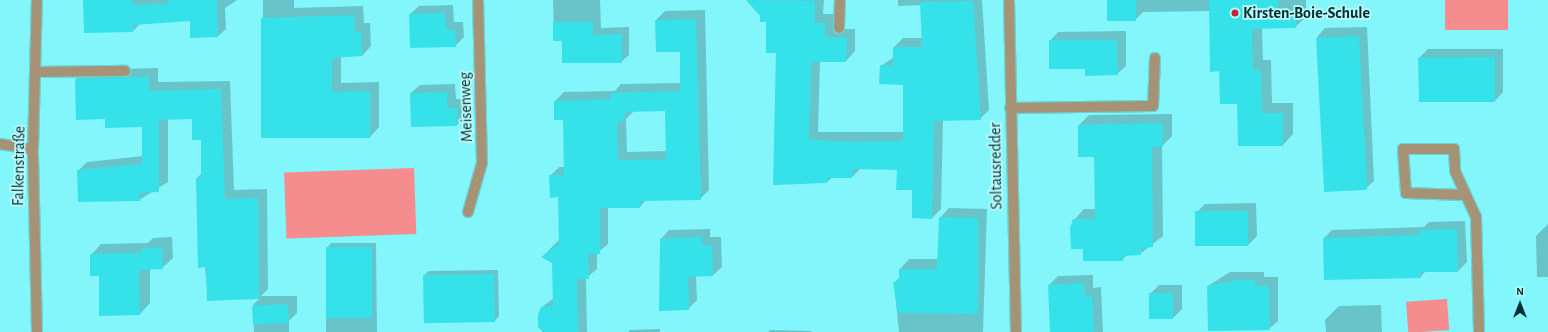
<!DOCTYPE html>
<html>
<head>
<meta charset="utf-8">
<style>
	body { margin:0 }
	#map { position:relative; width:1548px; height:332px; overflow:hidden; background:#82f6fb; font-family:"Alegreya Sans",sans-serif }
	div>[style] { position:absolute }
	[style*='--x'] { left:calc(var(--x)*1px); top:calc(var(--y)*1px); width:calc(var(--w)*1px); rotate:calc(var(--a)*1deg) }
	.green>* { inset:0; background:#f58c8e; transform-origin:0 0 }
	.shadow>* { inset:0; background:#0003 }
	.building>* { inset:0; background:#36e2e9; transform-origin:0 0 }
	.roads { filter:drop-shadow(1px 0 #6cd2d6) drop-shadow(-1px 0 #6cd2d6) drop-shadow(0 1px #6cd2d6) drop-shadow(0 -1px #6cd2d6) }
	.service>* { height:10px; margin:-5px; padding:0 5px; transform-origin:5px; border-radius:5px; background:#a69375 }
	.minor>* { height:10px; margin:-5px; padding:0 5px; transform-origin:5px; border-radius:5px; background:#a69375 }
	.dots>* { width:11px; height:11px; translate:-50% -50%; box-sizing:border-box; border:2px solid #bbfbfd; border-radius:50% }
	span { translate:-50% -50%; white-space:nowrap; text-align:center; line-height:1.15; -webkit-text-stroke:3.5px #bbfbfd; paint-order:stroke }
	.poi-label { font-size:16px; color:#062e2f; font-weight:700 }
	.left { translate:0 -50%; text-align:left }
	.street-label { font-size:16px; color:#062e2f }
	.north { position:absolute; left:1500px; top:284px; width:40px; height:40px; -webkit-text-stroke:3px #bbfbfd; paint-order:stroke; rotate:0deg; font-size:11px; font-weight:700; line-height:16px; text-align:center; color:#062e2f }
	.north::after { content:''; display:block; margin:auto; width:14px; height:18px; background:#062e2f; clip-path:polygon(50% 0,100% 100%,50% 72%,0 100%) }
</style>
</head>
<body>
<div id="map">
	<div class="green">
		<div style="left:1445px;top:0;width:63px;height:30px"></div>
		<div style="left:414px;top:168px;width:66px;height:130px;rotate:88deg"></div>
		<div style="left:1447px;top:299px;width:31px;height:41px;rotate:86deg"></div>
	</div>
	<div class="shadow">
		<div style="clip-path:polygon(84px 0,237px 0,225px 8px,226px 29px,218px 36px,191px 20px,140px 24px,133px 31px,85px 32px)"></div>
		<div style="clip-path:polygon(263px 0,294px 0,294px 8px,363px 6px,364px 23px,370px 23px,371px 46px,362px 56px,341px 56px,341px 83px,379px 82px,379px 127px,370px 137px,262px 137px)"></div>
		<div style="clip-path:polygon(553px 0,600px 0,601px 28px,629px 27px,629px 55px,621px 62px,563px 40px,554px 40px)"></div>
		<div style="clip-path:polygon(749px 0,824px 0,823px 14px,834px 14px,833px 29px,855px 29px,855px 51px,846px 61px,820px 61px,818px 132px,904px 132px,904px 84px,881px 66px,894px 57px,894px 47px,903px 38px,922px 38px,922px 5px,898px 6px,898px 0,982px 0,989px 110px,980px 119px,943px 120px,941px 209px,932px 218px,898px 169px,861px 168px,852px 177px,833px 177px,827px 182px,774px 184px,777px 52px,767px 21px)"></div>
		<div style="clip-path:polygon(1107px 0,1306px 0,1306px 17px,1295px 27px,1262px 28px,1263px 60px,1271px 60px,1272px 103px,1293px 103px,1293px 134px,1283px 145px,1238px 103px,1220px 70px,1210px 11px,1143px 12px,1135px 20px,1108px 20px)"></div>
		<div style="clip-path:polygon(453px 5px,454px 22px,463px 22px,464px 37px,455px 46px,410px 14px,419px 6px)"></div>
		<div style="clip-path:polygon(evenodd,705px 10px,709px 190px,700px 199px,646px 200px,640px 207px,608px 207px,608px 244px,597px 253px,597px 269px,586px 278px,587px 332px,542px 332px,539px 315px,542px 307px,554px 298px,553px 262px,542px 257px,560px 239px,559px 196px,550px 176px,559px 167px,565px 167px,564px 119px,555px 119px,555px 101px,564px 92px,615px 91px,621px 84px,680px 83px,680px 51px,656px 20px,665px 11px,705px 10px,666px 110px,667px 151px,627px 152px,626px 119px,634px 111px,666px 110px)"></div>
		<div style="clip-path:polygon(1367px 27px,1374px 181px,1365px 189px,1317px 37px,1325px 28px)"></div>
		<div style="clip-path:polygon(1126px 31px,1126px 66px,1117px 74px,1086px 68px,1050px 41px,1058px 32px)"></div>
		<div style="clip-path:polygon(1428px 49px,1503px 49px,1503px 92px,1495px 101px,1419px 58px)"></div>
		<div style="clip-path:polygon(158px 68px,158px 82px,230px 81px,234px 190px,267px 189px,268px 289px,261px 296px,297px 296px,297px 313px,289px 321px,289px 332px,254px 332px,253px 305px,260px 298px,208px 300px,197px 178px,202px 173px,202px 139px,193px 118px,168px 119px,168px 182px,139px 200px,78px 171px,87px 162px,143px 156px,143px 126px,106px 118px,77px 119px,76px 79px,85px 70px)"></div>
		<div style="clip-path:polygon(455px 84px,456px 99px,465px 99px,465px 116px,457px 125px,411px 93px,420px 85px)"></div>
		<div style="clip-path:polygon(1172px 114px,1172px 136px,1162px 146px,1163px 236px,1140px 254px,1127px 255px,1122px 260px,1084px 248px,1074px 220px,1084px 209px,1096px 209px,1095px 156px,1079px 125px,1089px 115px)"></div>
		<div style="clip-path:polygon(1256px 203px,1257px 236px,1248px 245px,1196px 245px,1196px 213px,1205px 204px)"></div>
		<div style="clip-path:polygon(949px 208px,987px 209px,983px 332px,888px 332px,899px 332px,894px 283px,900px 277px,900px 269px,909px 259px,938px 259px,940px 218px)"></div>
		<div style="clip-path:polygon(1465px 221px,1467px 262px,1458px 271px,1426px 271px,1420px 277px,1324px 238px,1332px 230px,1424px 227px,1429px 222px)"></div>
		<div style="clip-path:polygon(1548px 224px,1548px 277px,1537px 277px,1536px 236px)"></div>
		<div style="clip-path:polygon(710px 229px,710px 237px,721px 237px,722px 267px,713px 275px,696px 276px,697px 300px,688px 309px,661px 239px,669px 230px)"></div>
		<div style="clip-path:polygon(172px 237px,173px 258px,162px 268px,150px 269px,150px 303px,140px 314px,100px 275px,91px 255px,101px 244px,148px 243px,153px 238px)"></div>
		<div style="clip-path:polygon(331px 243px,376px 243px,377px 332px,326px 332px,327px 248px)"></div>
		<div style="clip-path:polygon(498px 270px,499px 316px,495px 321px,424px 275px,429px 271px)"></div>
		<div style="clip-path:polygon(1230px 272px,1264px 272px,1264px 277px,1278px 277px,1278px 321px,1269px 329px,1208px 286px)"></div>
		<div style="clip-path:polygon(1093px 275px,1093px 288px,1101px 287px,1103px 332px,1051px 332px,1049px 285px,1058px 276px)"></div>
		<div style="clip-path:polygon(1159px 285px,1182px 285px,1182px 309px,1173px 318px,1150px 294px)"></div>
		<div style="clip-path:polygon(1381px 305px,1382px 332px,1326px 332px,1325px 320px,1339px 306px)"></div>
		<div style="clip-path:polygon(660px 329px,660px 332px,628px 332px,630px 330px)"></div>
		<div style="clip-path:polygon(770px 330px,811px 331px,811px 332px,768px 332px)"></div>
	</div>
	<div class="building">
		<div style="clip-path:polygon(83px 0,133px 0,133px 5px,168px 4px,167px 0,217px 0,218px 37px,190px 38px,190px 21px,133px 25px,133px 32px,84px 33px)"></div>
		<div style="clip-path:polygon(746px 0,815px 1px,815px 23px,825px 23px,825px 37px,847px 38px,846px 62px,811px 62px,809px 140px,853px 142px,903px 141px,903px 85px,879px 84px,880px 65px,893px 66px,893px 47px,922px 47px,920px 2px,973px 1px,981px 120px,934px 121px,932px 219px,912px 218px,912px 190px,896px 190px,897px 170px,853px 169px,852px 178px,827px 178px,827px 183px,773px 185px,776px 53px,766px 53px,766px 22px,760px 22px,760px 16px)"></div>
		<div style="left:1107px;top:0;width:29px;height:21px"></div>
		<div style="clip-path:polygon(1209px 0,1278px 0,1278px 10px,1296px 10px,1296px 28px,1252px 29px,1253px 70px,1261px 70px,1262px 113px,1283px 113px,1283px 146px,1238px 146px,1237px 104px,1220px 104px,1219px 71px,1210px 72px)"></div>
		<div style="clip-path:polygon(445px 13px,446px 30px,455px 30px,456px 47px,410px 48px,409px 14px)"></div>
		<div style="clip-path:polygon(354px 15px,355px 32px,361px 32px,362px 56px,332px 58px,332px 92px,370px 91px,370px 138px,261px 138px,261px 18px)"></div>
		<div style="clip-path:polygon(evenodd,696px 19px,701px 200px,640px 201px,640px 208px,600px 208px,600px 254px,588px 254px,589px 279px,577px 279px,578px 332px,544px 332px,538px 327px,538px 315px,541px 307px,553px 306px,552px 263px,541px 257px,552px 250px,552px 246px,559px 246px,558px 197px,550px 198px,549px 175px,564px 175px,563px 120px,554px 120px,554px 101px,611px 99px,611px 93px,680px 91px,680px 52px,656px 52px,655px 20px,696px 19px,665px 111px,666px 159px,618px 160px,617px 121px,625px 121px,625px 112px,665px 111px)"></div>
		<div style="clip-path:polygon(553px 22px,593px 22px,593px 35px,622px 34px,622px 63px,562px 63px,562px 41px,553px 41px)"></div>
		<div style="left:1359px;top:36px;width:154px;height:43px;rotate:87deg"></div>
		<div style="clip-path:polygon(1049px 40px,1117px 40px,1118px 75px,1085px 76px,1085px 69px,1049px 69px)"></div>
		<div style="clip-path:polygon(1476px 57px,1495px 57px,1495px 102px,1419px 102px,1418px 58px)"></div>
		<div style="clip-path:polygon(149px 77px,149px 91px,221px 89px,225px 199px,258px 198px,259px 299px,207px 301px,206px 267px,198px 268px,196px 178px,201px 178px,201px 140px,192px 140px,192px 119px,159px 120px,159px 192px,140px 193px,140px 201px,78px 202px,77px 170px,142px 164px,142px 127px,105px 128px,105px 119px,76px 120px,75px 79px)"></div>
		<div style="clip-path:polygon(447px 92px,447px 108px,457px 108px,457px 126px,411px 127px,410px 93px)"></div>
		<div style="clip-path:polygon(1162px 123px,1163px 147px,1152px 147px,1153px 247px,1141px 248px,1141px 255px,1123px 256px,1123px 261px,1083px 261px,1083px 249px,1071px 249px,1070px 228px,1073px 219px,1095px 219px,1094px 157px,1078px 157px,1078px 125px)"></div>
		<div style="left:1248px;top:211px;width:35px;height:53px;rotate:90deg"></div>
		<div style="clip-path:polygon(939px 217px,978px 218px,978px 314px,898px 313px,893px 282px,899px 281px,899px 269px,937px 269px)"></div>
		<div style="clip-path:polygon(1457px 229px,1458px 272px,1420px 272px,1421px 278px,1324px 280px,1323px 238px,1419px 235px,1419px 230px)"></div>
		<div style="clip-path:polygon(702px 237px,702px 245px,712px 245px,713px 276px,688px 277px,689px 310px,659px 311px,660px 239px)"></div>
		<div style="clip-path:polygon(162px 247px,163px 269px,139px 270px,140px 315px,99px 316px,99px 276px,90px 276px,90px 254px,142px 253px,142px 248px)"></div>
		<div style="left:326px;top:247px;width:46px;height:71px"></div>
		<div style="left:494px;top:274px;width:48px;height:71px;rotate:89deg"></div>
		<div style="clip-path:polygon(1238px 280px,1255px 280px,1255px 286px,1269px 286px,1270px 330px,1208px 331px,1207px 286px)"></div>
		<div style="clip-path:polygon(1084px 283px,1085px 296px,1092px 295px,1094px 332px,1050px 332px,1048px 285px)"></div>
		<div style="left:1149px;top:293px;width:24px;height:26px"></div>
		<div style="left:288px;top:304px;width:19px;height:36px;rotate:87deg"></div>
	</div>
	<div class="roads">
		<div class="service">
			<div style="--x:839;--y:28;--w:28;--a:-88"></div>
			<div style="--x:37;--y:72;--w:88;--a:-0.7"></div>
			<div style="--x:1010;--y:108;--w:143;--a:-0.8"></div>
			<div style="--x:1153;--y:106;--w:48;--a:-87.6"></div>
		</div>
		<div class="minor">
			<div style="--x:1009;--y:0;--w:332;--a:88.8"></div>
			<div style="--x:0;--y:144;--w:33;--a:9"></div>
			<div style="--x:1463;--y:195;--w:57;--a:-178"></div>
			<div style="--x:1406;--y:193;--w:44;--a:-93.9"></div>
			<div style="--x:1403;--y:149;--w:51;--a:0"></div>
			<div style="--x:1454;--y:149;--w:22;--a:87"></div>
			<div style="--x:1455;--y:171;--w:51;--a:65.5"></div>
			<div style="--x:1476;--y:217;--w:115;--a:88.5"></div>
			<div style="--x:468;--y:212;--w:51;--a:-74.1"></div>
			<div style="--x:482;--y:163;--w:163;--a:-91.4"></div>
			<div style="--x:37;--y:332;--w:183;--a:-91.3"></div>
			<div style="--x:33;--y:149;--w:149;--a:-88.5"></div>
		</div>
	</div>
	<div class="dots">
		<div style="left:1235px;top:13px;background:#ba293d"></div>
	</div>
	<div class="poi-label">
		<span class="left" style="left:1243px;top:13px">Kirsten-Boie-Schule</span>
	</div>
	<div class="street-label">
		<span style="left:466px;top:107px;rotate:-92deg">Meisenweg</span>
		<span style="left:19px;top:166px;rotate:-89deg">Falkenstraße</span>
		<span style="left:996px;top:166px;rotate:-91deg">Soltausredder</span>
	</div>
	<div class="north">N</div>
</div>
</body>
</html>
